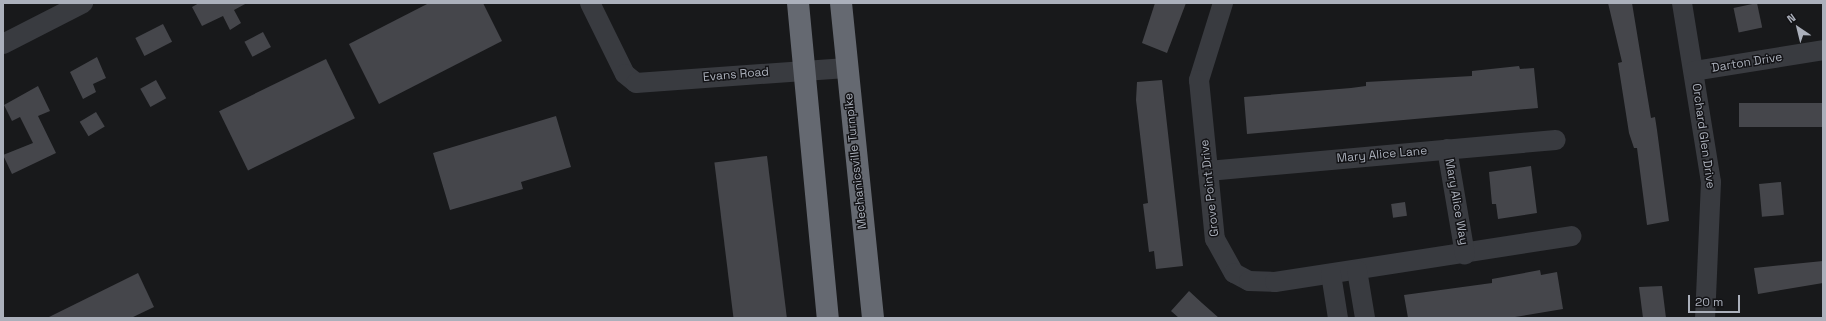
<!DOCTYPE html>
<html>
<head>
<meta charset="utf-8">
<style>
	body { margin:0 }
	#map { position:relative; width:1826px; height:321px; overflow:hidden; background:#18191b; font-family:"Space Grotesk",sans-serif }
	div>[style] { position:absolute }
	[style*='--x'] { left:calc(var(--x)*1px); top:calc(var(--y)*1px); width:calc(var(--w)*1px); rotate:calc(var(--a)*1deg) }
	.building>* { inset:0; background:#45464b; transform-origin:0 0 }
	.minor>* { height:20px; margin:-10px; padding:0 10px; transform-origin:10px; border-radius:10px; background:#393b40 }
	.highway>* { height:22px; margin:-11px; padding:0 11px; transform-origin:11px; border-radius:11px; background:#656971 }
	span { translate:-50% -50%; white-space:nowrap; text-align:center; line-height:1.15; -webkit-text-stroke:3px #131316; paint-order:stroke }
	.street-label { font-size:12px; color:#abb0bb }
	.frame { position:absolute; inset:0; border:4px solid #abb0bb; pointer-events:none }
	.north { position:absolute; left:1778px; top:8px; width:40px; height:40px; -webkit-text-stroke:3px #131316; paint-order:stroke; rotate:325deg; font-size:11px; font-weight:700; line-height:16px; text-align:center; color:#abb0bb }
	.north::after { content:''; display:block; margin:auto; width:14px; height:18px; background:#abb0bb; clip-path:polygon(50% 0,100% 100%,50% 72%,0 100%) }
	.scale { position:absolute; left:1688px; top:295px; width:52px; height:18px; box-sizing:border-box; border:2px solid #abb0bb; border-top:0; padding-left:5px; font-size:12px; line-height:14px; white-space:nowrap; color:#abb0bb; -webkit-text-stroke:3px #131316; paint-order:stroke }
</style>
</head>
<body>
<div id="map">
	<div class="building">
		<div style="clip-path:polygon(199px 3px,247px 3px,234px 10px,241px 23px,230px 30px,223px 16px,202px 26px,192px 7px)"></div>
		<div style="clip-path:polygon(429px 3px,483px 3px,502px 41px,379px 104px,349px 44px)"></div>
		<div style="clip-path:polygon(1155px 3px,1186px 3px,1167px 53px,1142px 43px)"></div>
		<div style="clip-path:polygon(1608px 3px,1632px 3px,1651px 118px,1655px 117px,1657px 130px,1669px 221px,1647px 225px,1637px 148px,1634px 148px,1629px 133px,1618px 63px,1622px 62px)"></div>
		<div style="left:1757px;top:3px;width:25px;height:24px;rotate:78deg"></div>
		<div style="left:163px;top:24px;width:20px;height:31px;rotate:63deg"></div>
		<div style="left:263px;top:32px;width:17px;height:21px;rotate:62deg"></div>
		<div style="clip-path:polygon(97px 57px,106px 78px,93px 84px,96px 92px,83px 99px,70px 72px)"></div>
		<div style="left:326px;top:59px;width:66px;height:119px;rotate:64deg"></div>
		<div style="clip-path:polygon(1519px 66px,1520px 69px,1534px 68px,1538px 108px,1247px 134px,1244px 97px,1351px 88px,1366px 86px,1366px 82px,1472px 76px,1472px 71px)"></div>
		<div style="left:156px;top:80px;width:21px;height:18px;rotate:61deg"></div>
		<div style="clip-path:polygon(1162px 80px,1183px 266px,1156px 269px,1154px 251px,1149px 252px,1143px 204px,1148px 203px,1136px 100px,1137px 82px)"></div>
		<div style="clip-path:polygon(38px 86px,50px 111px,38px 116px,56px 153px,12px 174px,3px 155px,33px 143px,20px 117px,12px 121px,4px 105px)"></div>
		<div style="left:1823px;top:103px;width:24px;height:84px;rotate:90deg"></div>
		<div style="left:96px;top:112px;width:17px;height:19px;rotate:59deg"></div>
		<div style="clip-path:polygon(556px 116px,571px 167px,521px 182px,523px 189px,450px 210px,433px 153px)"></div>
		<div style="left:767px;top:156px;width:163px;height:53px;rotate:83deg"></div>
		<div style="clip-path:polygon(1531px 166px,1537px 213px,1498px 219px,1496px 204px,1492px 204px,1489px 172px)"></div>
		<div style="left:1781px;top:182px;width:33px;height:22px;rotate:85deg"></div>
		<div style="left:1405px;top:202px;width:14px;height:14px;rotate:82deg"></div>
		<div style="clip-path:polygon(1823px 261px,1823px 283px,1758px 294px,1754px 268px)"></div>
		<div style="clip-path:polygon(1540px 270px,1541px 275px,1557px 272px,1563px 309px,1515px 317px,1408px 318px,1404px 295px,1492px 283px,1492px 279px)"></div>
		<div style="clip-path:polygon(138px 273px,154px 307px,131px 318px,47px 318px)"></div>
		<div style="clip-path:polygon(1662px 286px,1666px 318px,1643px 318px,1639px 287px)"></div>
		<div style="clip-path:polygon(1189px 291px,1202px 303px,1219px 318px,1179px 318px,1171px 311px)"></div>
	</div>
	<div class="minor">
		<div style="--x:590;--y:3;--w:79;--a:63.8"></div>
		<div style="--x:625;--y:74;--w:14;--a:39"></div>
		<div style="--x:636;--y:83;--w:211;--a:-4.1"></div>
		<div style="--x:1223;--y:3;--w:81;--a:107.3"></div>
		<div style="--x:1199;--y:80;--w:160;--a:84.3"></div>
		<div style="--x:1215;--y:239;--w:39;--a:61"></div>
		<div style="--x:1234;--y:273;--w:17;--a:28"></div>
		<div style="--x:1249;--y:281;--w:26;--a:2"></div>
		<div style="--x:1275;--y:282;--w:300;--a:-8.8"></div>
		<div style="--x:1682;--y:3;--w:181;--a:80.8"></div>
		<div style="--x:1711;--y:182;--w:136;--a:92.5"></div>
		<div style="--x:3;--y:44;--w:90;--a:-27.1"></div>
		<div style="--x:1694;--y:71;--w:131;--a:-9.2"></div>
		<div style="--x:1447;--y:149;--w:107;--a:80.3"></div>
		<div style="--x:1208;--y:171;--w:349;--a:-5.1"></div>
		<div style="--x:1357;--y:270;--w:49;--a:80.5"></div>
		<div style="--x:1331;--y:274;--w:45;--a:81"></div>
	</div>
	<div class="highway">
		<div style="--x:798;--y:3;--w:316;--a:84.6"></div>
		<div style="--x:841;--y:3;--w:317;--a:84.2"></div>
	</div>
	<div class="street-label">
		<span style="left:1747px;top:63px;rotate:-9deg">Darton Drive</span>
		<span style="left:736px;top:75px;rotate:-5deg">Evans Road</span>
		<span style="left:1703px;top:136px;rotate:82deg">Orchard Glen Drive</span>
		<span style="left:1382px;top:155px;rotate:-5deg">Mary Alice Lane</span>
		<span style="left:856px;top:161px;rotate:-96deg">Mechanicsville Turnpike</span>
		<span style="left:1210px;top:188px;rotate:-96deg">Grove Point Drive</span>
		<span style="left:1456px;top:202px;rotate:80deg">Mary Alice Way</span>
	</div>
	<div class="frame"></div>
	<div class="north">N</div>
	<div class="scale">20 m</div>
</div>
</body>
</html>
